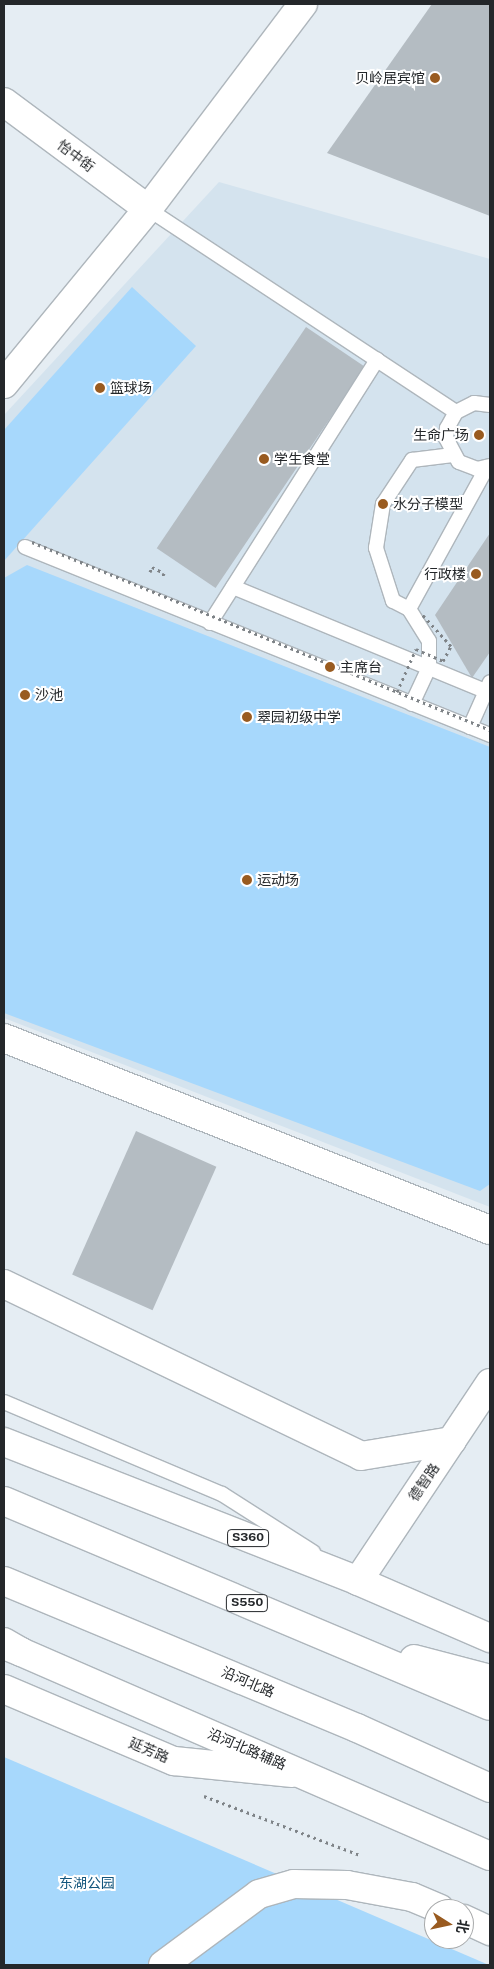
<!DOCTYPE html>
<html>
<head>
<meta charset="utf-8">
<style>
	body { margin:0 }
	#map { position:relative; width:494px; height:1969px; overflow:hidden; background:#e5edf3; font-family:"Public Sans","Noto Sans SC",sans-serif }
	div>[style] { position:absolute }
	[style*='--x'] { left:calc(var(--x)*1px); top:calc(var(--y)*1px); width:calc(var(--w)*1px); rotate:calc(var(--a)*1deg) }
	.built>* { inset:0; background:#d4e3ee }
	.green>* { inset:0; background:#a7d8fc }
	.building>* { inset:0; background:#b4bcc2; transform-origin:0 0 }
	.path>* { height:3px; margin-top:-1.5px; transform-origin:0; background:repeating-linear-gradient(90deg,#7e8387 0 2.5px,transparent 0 6.5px) }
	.roads { filter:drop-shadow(1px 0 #aeb6bc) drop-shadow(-1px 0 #aeb6bc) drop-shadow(0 1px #aeb6bc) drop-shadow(0 -1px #aeb6bc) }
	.lane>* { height:14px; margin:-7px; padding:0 7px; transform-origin:7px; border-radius:7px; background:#fff }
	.street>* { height:28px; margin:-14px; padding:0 14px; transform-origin:14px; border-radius:14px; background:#fff }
	.secondary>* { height:28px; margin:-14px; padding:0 14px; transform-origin:14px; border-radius:14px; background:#fff }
	.primary>* { height:28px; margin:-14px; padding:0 14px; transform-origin:14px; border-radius:14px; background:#fff }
	.highway>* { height:28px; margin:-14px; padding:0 14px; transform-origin:14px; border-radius:14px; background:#fff }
	.path-bridge>* { height:3px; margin-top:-1.5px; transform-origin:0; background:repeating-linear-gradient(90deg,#7e8387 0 2.5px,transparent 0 6.5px) }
	.dots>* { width:14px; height:14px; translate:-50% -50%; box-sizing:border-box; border:2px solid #fff; border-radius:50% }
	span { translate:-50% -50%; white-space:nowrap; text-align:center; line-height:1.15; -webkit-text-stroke:4px #fff; paint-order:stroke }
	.shield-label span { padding:1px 4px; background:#fff; border:1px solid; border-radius:4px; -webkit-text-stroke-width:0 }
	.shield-label { font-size:12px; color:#24272a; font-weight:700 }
	.poi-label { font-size:14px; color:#24272a }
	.right { translate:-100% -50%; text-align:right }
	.left { translate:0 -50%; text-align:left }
	.street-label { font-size:14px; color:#24272a }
	.park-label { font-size:14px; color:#14577e }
	.frame { position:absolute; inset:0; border:5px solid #24272a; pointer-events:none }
	.north { position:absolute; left:424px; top:1899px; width:50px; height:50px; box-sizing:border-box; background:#fff; border:1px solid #a7a9aa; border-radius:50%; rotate:100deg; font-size:14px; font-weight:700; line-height:20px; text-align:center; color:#24272a }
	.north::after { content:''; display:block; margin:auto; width:18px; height:22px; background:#995b20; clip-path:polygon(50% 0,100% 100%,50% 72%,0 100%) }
</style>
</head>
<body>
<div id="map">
	<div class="built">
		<div style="clip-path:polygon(219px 182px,490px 259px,490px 1207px,4px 1018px,4px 415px)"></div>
	</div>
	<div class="green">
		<div style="clip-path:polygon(132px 287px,196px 346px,4px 561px,4px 430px)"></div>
		<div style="clip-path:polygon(27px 565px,490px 747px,490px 1184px,480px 1191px,4px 1013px,4px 578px)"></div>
		<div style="clip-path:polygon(4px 1757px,489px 1965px,4px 1965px)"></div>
	</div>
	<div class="building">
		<div style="clip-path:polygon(432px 4px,490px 4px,490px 216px,327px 153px)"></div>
		<div style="left:306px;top:327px;width:71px;height:267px;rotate:34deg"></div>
		<div style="clip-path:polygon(490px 533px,490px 652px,472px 678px,435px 615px)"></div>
		<div style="left:136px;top:1131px;width:88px;height:157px;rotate:24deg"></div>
	</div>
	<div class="path">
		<div style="--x:150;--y:572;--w:5;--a:-68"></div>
		<div style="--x:152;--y:567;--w:13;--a:27"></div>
		<div style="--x:164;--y:573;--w:5;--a:112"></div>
		<div style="--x:204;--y:1796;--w:167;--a:20.7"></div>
	</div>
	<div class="roads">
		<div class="lane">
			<div style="--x:148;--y:209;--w:369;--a:33.4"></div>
			<div style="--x:490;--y:405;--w:16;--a:-173"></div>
			<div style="--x:474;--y:403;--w:20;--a:153"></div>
			<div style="--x:456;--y:412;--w:18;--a:119"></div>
			<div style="--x:447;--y:428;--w:10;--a:96"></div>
			<div style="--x:446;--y:438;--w:27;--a:62"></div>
			<div style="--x:459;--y:462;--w:19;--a:21"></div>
			<div style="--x:477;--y:469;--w:13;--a:-13"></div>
			<div style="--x:25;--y:547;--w:502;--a:22.01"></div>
			<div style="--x:233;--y:587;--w:278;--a:22.4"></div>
			<div style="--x:409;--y:609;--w:162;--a:-61.2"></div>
			<div style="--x:210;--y:623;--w:312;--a:-57.6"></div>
			<div style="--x:412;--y:704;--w:40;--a:-65"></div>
			<div style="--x:429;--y:668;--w:27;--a:-90"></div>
			<div style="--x:429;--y:641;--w:38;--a:-122"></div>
			<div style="--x:409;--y:609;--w:18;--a:-153"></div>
			<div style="--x:393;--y:601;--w:56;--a:-107.8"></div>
			<div style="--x:376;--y:548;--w:45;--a:-81"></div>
			<div style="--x:383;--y:504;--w:53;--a:-56.6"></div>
			<div style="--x:412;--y:460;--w:41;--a:-7"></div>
			<div style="--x:470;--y:727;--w:49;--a:-66"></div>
			<div style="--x:4;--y:1402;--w:237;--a:22.9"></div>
			<div style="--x:222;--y:1494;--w:108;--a:32.5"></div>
		</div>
		<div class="street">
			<div style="--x:4;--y:102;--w:179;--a:36.6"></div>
			<div style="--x:4;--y:384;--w:227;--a:-50.6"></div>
			<div style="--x:148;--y:209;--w:257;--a:-52.9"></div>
			<div style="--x:4;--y:1038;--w:523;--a:21.56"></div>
			<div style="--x:4;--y:1284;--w:396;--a:25.7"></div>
			<div style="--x:361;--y:1456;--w:92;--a:-9.4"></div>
			<div style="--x:464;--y:1919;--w:29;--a:25"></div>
			<div style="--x:163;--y:1965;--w:119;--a:-36.5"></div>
			<div style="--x:259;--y:1894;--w:36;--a:-16"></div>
			<div style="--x:294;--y:1884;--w:53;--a:1.1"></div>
			<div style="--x:347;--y:1885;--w:66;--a:10.5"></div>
			<div style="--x:412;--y:1897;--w:30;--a:23"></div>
		</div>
		<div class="secondary">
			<div style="--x:358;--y:1581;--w:238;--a:-56.3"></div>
			<div style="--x:4;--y:1689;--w:185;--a:23"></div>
			<div style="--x:174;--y:1761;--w:119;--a:5.8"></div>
		</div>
		<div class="primary">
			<div style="--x:4;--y:1442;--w:380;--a:21.4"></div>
			<div style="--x:358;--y:1581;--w:144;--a:23.4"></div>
			<div style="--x:4;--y:1642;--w:20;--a:30"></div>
			<div style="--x:21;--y:1652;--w:511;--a:23.51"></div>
		</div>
		<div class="highway">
			<div style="--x:4;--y:1501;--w:527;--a:22.87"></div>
			<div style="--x:4;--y:1581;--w:382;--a:22.6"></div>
			<div style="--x:357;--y:1728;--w:146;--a:24.3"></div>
			<div style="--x:4;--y:1645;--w:18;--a:22"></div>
			<div style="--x:414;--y:1659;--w:79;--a:14.7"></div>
		</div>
	</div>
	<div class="path-bridge">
		<div style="--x:32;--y:542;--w:495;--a:22.3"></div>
		<div style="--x:397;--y:692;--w:47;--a:-66.2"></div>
		<div style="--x:416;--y:649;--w:30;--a:24"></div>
		<div style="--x:443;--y:661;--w:17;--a:-62"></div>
		<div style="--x:451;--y:646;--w:43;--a:-132.2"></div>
	</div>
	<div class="dots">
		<div style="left:435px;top:78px;background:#995b20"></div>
		<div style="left:100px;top:388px;background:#995b20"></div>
		<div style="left:479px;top:435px;background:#995b20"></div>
		<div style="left:264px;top:459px;background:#995b20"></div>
		<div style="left:383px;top:504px;background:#995b20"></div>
		<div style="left:476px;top:574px;background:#995b20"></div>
		<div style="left:330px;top:667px;background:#995b20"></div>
		<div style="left:25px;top:695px;background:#995b20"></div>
		<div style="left:247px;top:717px;background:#995b20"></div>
		<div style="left:247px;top:880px;background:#995b20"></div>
	</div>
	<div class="shield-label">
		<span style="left:248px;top:1538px">S360</span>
		<span style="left:247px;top:1603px">S550</span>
	</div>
	<div class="poi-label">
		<span class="right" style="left:425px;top:78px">贝岭居宾馆</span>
		<span class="left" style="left:110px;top:388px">篮球场</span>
		<span class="right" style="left:469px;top:435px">生命广场</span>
		<span class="left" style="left:274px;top:459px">学生食堂</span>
		<span class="left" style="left:393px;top:504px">水分子模型</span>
		<span class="right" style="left:466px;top:574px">行政楼</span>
		<span class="left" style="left:340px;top:667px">主席台</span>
		<span class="left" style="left:35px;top:695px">沙池</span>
		<span class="left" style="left:257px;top:717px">翠园初级中学</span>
		<span class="left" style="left:257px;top:880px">运动场</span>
	</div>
	<div class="street-label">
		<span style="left:76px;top:156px;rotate:37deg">怡中街</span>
		<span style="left:424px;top:1482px;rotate:-56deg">德智路</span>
		<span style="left:248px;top:1682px;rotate:23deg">沿河北路</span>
		<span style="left:247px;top:1749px;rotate:23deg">沿河北路辅路</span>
		<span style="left:149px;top:1750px;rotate:23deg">延芳路</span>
	</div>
	<div class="park-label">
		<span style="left:87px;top:1883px">东湖公园</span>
	</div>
	<div class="frame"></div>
	<div class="north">北</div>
</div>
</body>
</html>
